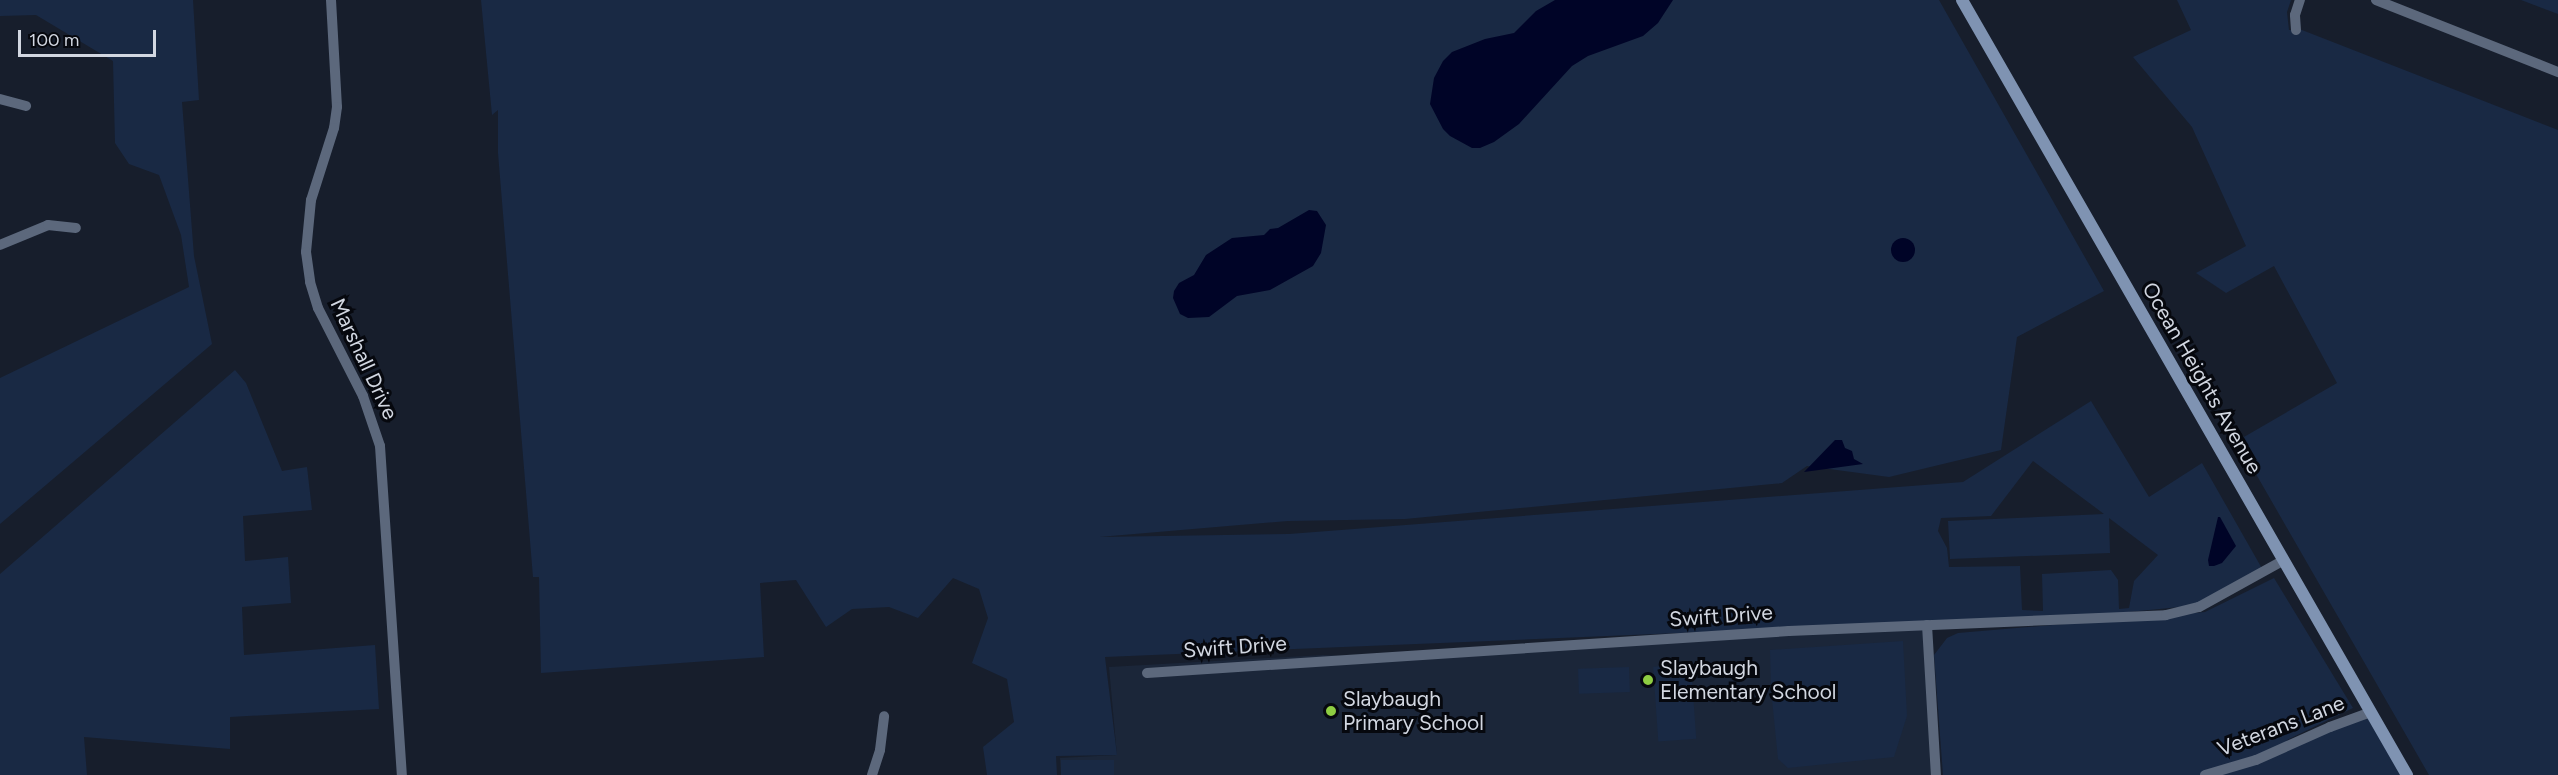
<!DOCTYPE html>
<html>
<head>
<meta charset="utf-8">
<style>
	body { margin:0 }
	#map { position:relative; width:2558px; height:775px; overflow:hidden; background:#171e2c; font-family:Figtree,sans-serif }
	div>[style] { position:absolute }
	[style*='--x'] { left:calc(var(--x)*1px); top:calc(var(--y)*1px); width:calc(var(--w)*1px); rotate:calc(var(--a)*1deg) }
	.built>* { inset:0; background:#1b2639 }
	.green>* { inset:0; background:#192944; transform-origin:0 0 }
	.water>* { inset:0; background:#000427 }
	.round { border-radius:50% }
	.street>* { height:10px; margin:-5px; padding:0 5px; transform-origin:5px; border-radius:5px; background:#5c687c }
	.secondary>* { height:12px; margin:-6px; padding:0 6px; transform-origin:6px; border-radius:6px; background:#7f93b2 }
	.dots>* { width:16px; height:16px; translate:-50% -50%; box-sizing:border-box; border:3px solid #06080e; border-radius:50% }
	span { translate:-50% -50%; white-space:nowrap; text-align:center; line-height:1.15; -webkit-text-stroke:6px #06080e; paint-order:stroke }
	.street-label { font-size:21px; color:#d2d7e1 }
	.poi-label { font-size:21px; color:#d2d7e1 }
	.left { translate:0 -50%; text-align:left }
	.scale { position:absolute; left:18px; top:30px; width:138px; height:27px; box-sizing:border-box; border:3px solid #d2d7e1; border-top:0; padding-left:8px; font-size:18px; line-height:21px; white-space:nowrap; color:#d2d7e1; -webkit-text-stroke:4px #06080e; paint-order:stroke }
</style>
</head>
<body>
<div id="map">
	<div class="built">
		<div style="clip-path:polygon(1927px 625px,1936px 775px,1061px 775px,1060px 758px,1117px 755px,1109px 667px,1323px 655px,1374px 657px)"></div>
	</div>
	<div class="green">
		<div style="clip-path:polygon(0 0,193px 0,199px 100px,182px 102px,194px 256px,212px 344px,0 524px,0 378px,189px 287px,181px 235px,159px 175px,129px 164px,115px 143px,113px 61px,36px 15px,0 16px)"></div>
		<div style="clip-path:polygon(evenodd,481px 0,1939px 0,2104px 291px,2017px 337px,2001px 450px,1889px 477px,1807px 466px,1782px 483px,1405px 519px,1288px 521px,1099px 537px,1289px 534px,1963px 482px,2091px 401px,2149px 497px,2202px 463px,2264px 572px,2211px 604px,2087px 616px,1105px 657px,1117px 755px,1056px 756px,1057px 775px,987px 775px,983px 747px,1014px 722px,1007px 679px,972px 663px,988px 618px,979px 589px,953px 578px,918px 618px,889px 607px,852px 609px,826px 627px,796px 580px,760px 583px,764px 657px,541px 673px,539px 577px,533px 577px,498px 153px,498px 110px,492px 115px,481px 0,2033px 461px,2104px 514px,1948px 521px,1950px 559px,2110px 553px,2109px 518px,2158px 555px,2134px 581px,2129px 608px,2119px 609px,2118px 580px,2111px 570px,2042px 574px,2043px 611px,2022px 610px,2020px 566px,1949px 567px,1947px 548px,1938px 531px,1941px 518px,1991px 516px,2033px 461px)"></div>
		<div style="clip-path:polygon(2177px 0,2291px 0,2287px 12px,2289px 30px,2302px 30px,2558px 130px,2558px 775px,2429px 775px,2237px 441px,2337px 383px,2274px 266px,2226px 293px,2196px 273px,2246px 246px,2192px 127px,2133px 57px,2191px 30px)"></div>
		<div style="clip-path:polygon(2521px 0,2558px 0,2558px 14px)"></div>
		<div style="clip-path:polygon(235px 370px,246px 383px,282px 471px,307px 467px,312px 510px,243px 516px,245px 561px,288px 557px,291px 603px,242px 607px,244px 655px,375px 645px,379px 709px,230px 717px,230px 749px,84px 737px,87px 775px,0 775px,0 574px)"></div>
		<div style="clip-path:polygon(2274px 578px,2353px 708px,2285px 741px,2371px 712px,2407px 775px,1943px 775px,1934px 655px,1947px 638px,1958px 633px,2205px 612px)"></div>
		<div style="clip-path:polygon(1903px 641px,1907px 716px,1894px 757px,1788px 768px,1778px 759px,1771px 689px,1770px 650px)"></div>
		<div style="left:1691px;top:664px;width:75px;height:38px;rotate:86deg"></div>
		<div style="left:1629px;top:667px;width:25px;height:51px;rotate:88deg"></div>
		<div style="left:1061px;top:760px;width:53px;height:15px"></div>
	</div>
	<div class="water">
		<div style="clip-path:polygon(1555px 0,1673px 0,1658px 23px,1643px 36px,1588px 56px,1572px 66px,1519px 124px,1494px 142px,1480px 148px,1472px 148px,1450px 136px,1443px 129px,1430px 104px,1434px 78px,1443px 61px,1452px 52px,1485px 39px,1514px 33px,1536px 11px)"></div>
		<div style="clip-path:polygon(1309px 210px,1317px 211px,1326px 225px,1321px 253px,1313px 266px,1270px 290px,1237px 296px,1209px 317px,1188px 318px,1180px 314px,1173px 298px,1174px 291px,1179px 283px,1194px 275px,1206px 255px,1232px 238px,1264px 235px,1270px 229px,1278px 228px)"></div>
		<div class="round" style="left:1891px;top:238px;width:24px;height:24px"></div>
		<div style="clip-path:polygon(1835px 440px,1842px 440px,1845px 448px,1852px 451px,1854px 459px,1863px 464px,1804px 472px)"></div>
		<div style="clip-path:polygon(2218px 517px,2220px 517px,2236px 546px,2222px 563px,2214px 566px,2209px 566px,2208px 560px)"></div>
	</div>
	<div class="street">
		<div style="--x:331;--y:0;--w:107;--a:86.8"></div>
		<div style="--x:337;--y:107;--w:21;--a:98"></div>
		<div style="--x:334;--y:128;--w:76;--a:107.7"></div>
		<div style="--x:311;--y:200;--w:52;--a:95.5"></div>
		<div style="--x:306;--y:252;--w:30;--a:82"></div>
		<div style="--x:310;--y:282;--w:27;--a:73"></div>
		<div style="--x:318;--y:308;--w:99;--a:62.9"></div>
		<div style="--x:363;--y:396;--w:53;--a:71.2"></div>
		<div style="--x:380;--y:446;--w:330;--a:86.2"></div>
		<div style="--x:2376;--y:0;--w:196;--a:21.6"></div>
		<div style="--x:2296;--y:30;--w:15;--a:-94"></div>
		<div style="--x:2295;--y:15;--w:16;--a:-72"></div>
		<div style="--x:0;--y:99;--w:27;--a:15"></div>
		<div style="--x:0;--y:245;--w:52;--a:-22.6"></div>
		<div style="--x:48;--y:225;--w:28;--a:6"></div>
		<div style="--x:1927;--y:625;--w:150;--a:86.6"></div>
		<div style="--x:1147;--y:673;--w:643;--a:-3.74"></div>
		<div style="--x:1789;--y:631;--w:377;--a:-2.4"></div>
		<div style="--x:2166;--y:615;--w:34;--a:-14"></div>
		<div style="--x:2199;--y:607;--w:97;--a:-28.9"></div>
		<div style="--x:872;--y:775;--w:26;--a:-72"></div>
		<div style="--x:880;--y:750;--w:34;--a:-83"></div>
		<div style="--x:2205;--y:775;--w:53;--a:-16.4"></div>
		<div style="--x:2256;--y:760;--w:81;--a:-24"></div>
		<div style="--x:2330;--y:727;--w:44;--a:-20.1"></div>
	</div>
	<div class="secondary">
		<div style="--x:1962;--y:0;--w:894;--a:60.14"></div>
	</div>
	<div class="dots">
		<div style="left:1648px;top:680px;background:#8ecd42"></div>
		<div style="left:1331px;top:711px;background:#8ecd42"></div>
	</div>
	<div class="street-label">
		<span style="left:364px;top:359px;rotate:65deg">Marshall Drive</span>
		<span style="left:2202px;top:378px;rotate:60deg">Ocean Heights Avenue</span>
		<span style="left:1721px;top:616px;rotate:-4deg">Swift Drive</span>
		<span style="left:1235px;top:647px;rotate:-4deg">Swift Drive</span>
		<span style="left:2281px;top:726px;rotate:-21deg">Veterans Lane</span>
	</div>
	<div class="poi-label">
		<span class="left" style="left:1660px;top:680px">Slaybaugh<br>Elementary School</span>
		<span class="left" style="left:1343px;top:711px">Slaybaugh<br>Primary School</span>
	</div>
	<div class="scale">100 m</div>
</div>
</body>
</html>
